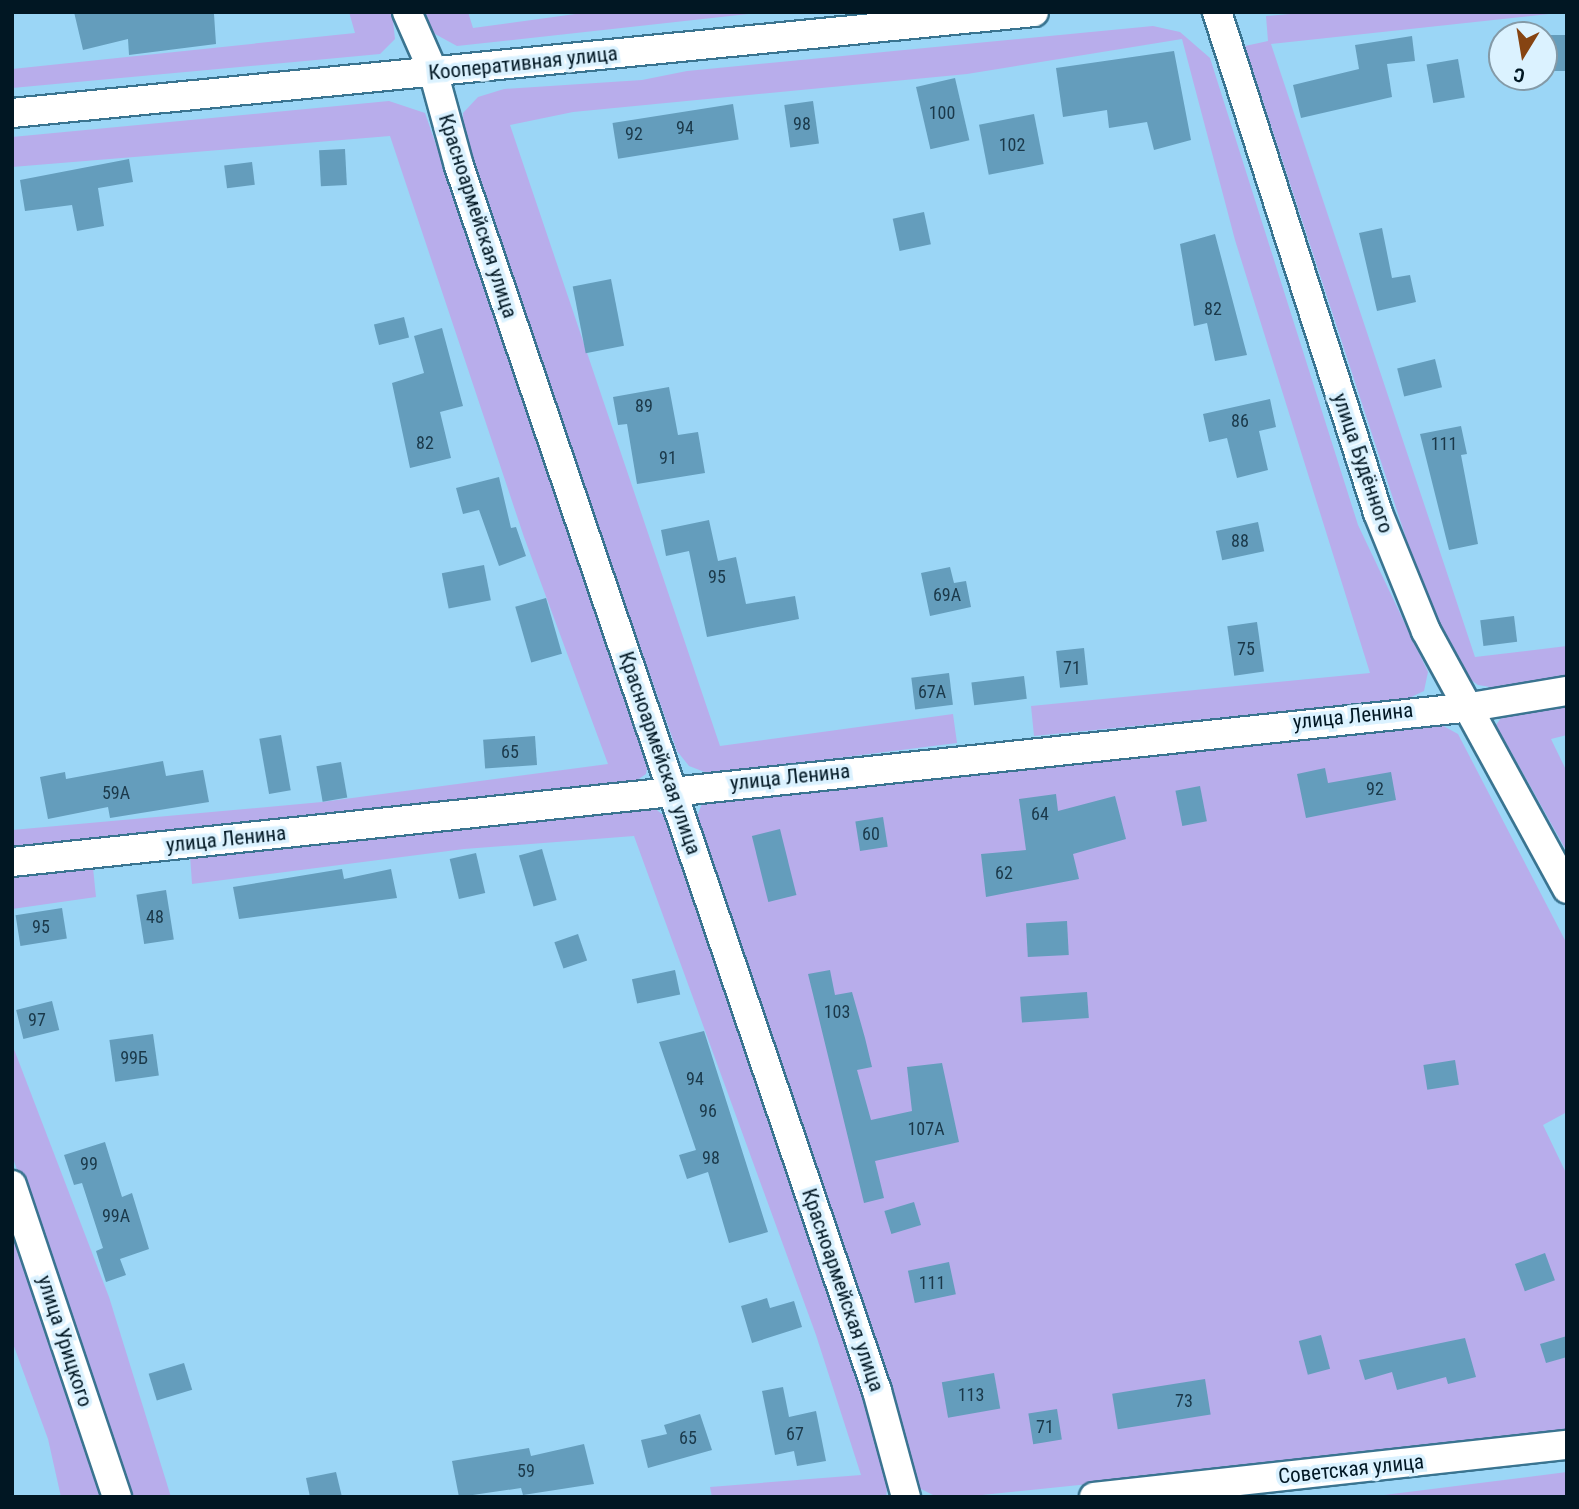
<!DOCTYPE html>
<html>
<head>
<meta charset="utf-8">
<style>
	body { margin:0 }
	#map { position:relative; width:1579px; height:1509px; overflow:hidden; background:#9bd6f6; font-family:"Roboto Condensed",sans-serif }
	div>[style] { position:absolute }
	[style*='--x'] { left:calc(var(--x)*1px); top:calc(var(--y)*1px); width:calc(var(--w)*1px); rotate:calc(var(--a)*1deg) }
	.green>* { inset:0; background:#b8adeb }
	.building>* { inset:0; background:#649dbc; transform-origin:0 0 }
	.roads { filter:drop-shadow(2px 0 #3a7490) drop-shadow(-2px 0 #3a7490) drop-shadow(0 2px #3a7490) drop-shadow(0 -2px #3a7490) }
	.minor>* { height:28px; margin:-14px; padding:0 14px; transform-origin:14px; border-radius:14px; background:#fff }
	span { translate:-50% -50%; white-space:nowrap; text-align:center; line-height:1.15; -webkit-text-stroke:7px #dbf2ff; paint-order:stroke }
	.number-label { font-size:18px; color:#1a3849 }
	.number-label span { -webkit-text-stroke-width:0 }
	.street-label { font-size:21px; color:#011723 }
	.frame { position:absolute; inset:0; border:14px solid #011723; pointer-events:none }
	.north { position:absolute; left:1488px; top:21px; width:70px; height:70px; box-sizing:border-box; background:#dbf2ff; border:2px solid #849aa7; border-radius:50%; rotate:191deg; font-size:19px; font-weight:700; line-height:28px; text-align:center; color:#011723 }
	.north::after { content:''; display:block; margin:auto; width:24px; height:32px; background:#864412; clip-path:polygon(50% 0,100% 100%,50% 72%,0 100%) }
</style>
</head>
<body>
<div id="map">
	<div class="green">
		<div style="clip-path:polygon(349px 12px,392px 12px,395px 39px,380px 54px,12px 88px,12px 69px,355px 33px)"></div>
		<div style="clip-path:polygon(422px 12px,468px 12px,473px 28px,590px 12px,766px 12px,457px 46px,435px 34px)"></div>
		<div style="clip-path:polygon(1312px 12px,1567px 12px,1271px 44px,1475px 657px,1567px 646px,1567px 679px,1503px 689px,1478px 685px,1464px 675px,1422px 587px,1245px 46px,1268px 41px,1266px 16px)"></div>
		<div style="clip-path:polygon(1153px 26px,1180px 32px,1210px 58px,1358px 525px,1428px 672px,1424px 691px,1407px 699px,1034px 736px,1031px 706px,1370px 673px,1235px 240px,1182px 39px,967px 74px,573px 112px,510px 125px,720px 746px,953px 714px,957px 743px,710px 774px,689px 766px,677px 751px,524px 317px,464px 137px,463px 113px,478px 97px,504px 89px,642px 80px,687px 71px)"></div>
		<div style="clip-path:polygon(389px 101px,425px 113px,649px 758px,646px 774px,627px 787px,12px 852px,12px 830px,322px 802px,608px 764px,524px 537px,390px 136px,12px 167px,12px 137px)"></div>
		<div style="clip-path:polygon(1567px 698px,1567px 735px,1551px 739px,1567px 772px,1567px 852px,1496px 725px,1507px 710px)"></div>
		<div style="clip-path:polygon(1427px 717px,1458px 734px,1567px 944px,1567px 1112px,1543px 1125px,1567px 1175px,1567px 1435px,963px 1497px,937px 1497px,919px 1488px,696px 820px,702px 803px,715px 796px)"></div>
		<div style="clip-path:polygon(653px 807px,667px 818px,793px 1180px,889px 1473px,886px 1497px,712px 1497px,710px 1487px,861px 1475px,816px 1335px,634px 836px,464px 849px,192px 884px,190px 855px)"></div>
		<div style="clip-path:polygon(93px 868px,96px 897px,12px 909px,12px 875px)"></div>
		<div style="clip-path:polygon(12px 1044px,109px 1297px,171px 1497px,128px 1497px,12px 1155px)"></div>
		<div style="clip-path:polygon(12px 1215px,107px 1497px,61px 1497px,48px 1439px,12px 1341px)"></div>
		<div style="clip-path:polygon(1567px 1472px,1567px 1497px,1368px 1497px)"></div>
	</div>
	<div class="building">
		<div style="clip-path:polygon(74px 12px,214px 14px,216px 44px,129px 55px,128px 39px,83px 50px)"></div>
		<div style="left:1567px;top:35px;width:36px;height:23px;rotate:90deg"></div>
		<div style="clip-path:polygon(1412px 36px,1415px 61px,1387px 64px,1392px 97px,1301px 118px,1293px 85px,1359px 69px,1355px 45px)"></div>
		<div style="clip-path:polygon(1174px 51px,1191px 140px,1154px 150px,1147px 122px,1109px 128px,1107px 110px,1063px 117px,1056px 68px)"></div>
		<div style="left:1458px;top:59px;width:39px;height:32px;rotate:80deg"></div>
		<div style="left:955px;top:78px;width:64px;height:40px;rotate:77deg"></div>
		<div style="left:813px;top:101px;width:43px;height:29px;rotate:82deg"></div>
		<div style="left:733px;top:104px;width:36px;height:122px;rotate:81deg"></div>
		<div style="left:1034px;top:114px;width:51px;height:56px;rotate:79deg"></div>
		<div style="left:345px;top:149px;width:36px;height:26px;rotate:87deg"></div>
		<div style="clip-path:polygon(129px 159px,133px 182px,98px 188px,104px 226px,77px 231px,72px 205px,25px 211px,20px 180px)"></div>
		<div style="left:252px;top:162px;width:23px;height:28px;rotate:83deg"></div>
		<div style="left:924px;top:212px;width:33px;height:32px;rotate:78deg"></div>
		<div style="clip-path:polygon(1382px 228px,1392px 278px,1410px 275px,1416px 302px,1377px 311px,1359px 233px)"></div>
		<div style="clip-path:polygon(1215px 234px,1247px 355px,1215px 361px,1207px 323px,1194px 326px,1180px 244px)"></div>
		<div style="left:611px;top:279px;width:68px;height:39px;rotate:79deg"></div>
		<div style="left:404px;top:317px;width:21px;height:31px;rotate:76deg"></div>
		<div style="clip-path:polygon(442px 328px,463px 406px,440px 412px,451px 458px,410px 468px,392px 383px,424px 373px,414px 336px)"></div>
		<div style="left:1435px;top:359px;width:29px;height:39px;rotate:76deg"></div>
		<div style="clip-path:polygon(669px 387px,678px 435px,698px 432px,705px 473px,637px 484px,627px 424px,618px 425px,613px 397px)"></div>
		<div style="clip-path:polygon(1270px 399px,1276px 427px,1259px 431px,1268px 470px,1237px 478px,1227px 438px,1209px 442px,1203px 414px)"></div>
		<div style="clip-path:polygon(1461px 426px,1467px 454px,1461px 455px,1478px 544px,1449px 550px,1420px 434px)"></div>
		<div style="clip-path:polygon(499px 477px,511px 528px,516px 527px,526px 556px,499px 566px,479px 510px,463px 514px,456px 488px)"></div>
		<div style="clip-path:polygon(709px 520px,718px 561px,736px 557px,746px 604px,795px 596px,799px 619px,707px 637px,689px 551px,666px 556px,661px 530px)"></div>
		<div style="left:1258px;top:522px;width:30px;height:43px;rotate:78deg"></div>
		<div style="left:484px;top:565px;width:36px;height:43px;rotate:79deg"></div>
		<div style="clip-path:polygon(950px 567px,954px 583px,966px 581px,971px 607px,930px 616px,921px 573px)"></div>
		<div style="left:546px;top:598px;width:58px;height:32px;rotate:74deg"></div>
		<div style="left:1514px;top:616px;width:26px;height:34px;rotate:83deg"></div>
		<div style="left:1257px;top:622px;width:50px;height:30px;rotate:82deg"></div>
		<div style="left:1084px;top:648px;width:37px;height:28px;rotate:84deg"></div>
		<div style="left:949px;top:673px;width:32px;height:38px;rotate:83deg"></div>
		<div style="left:1024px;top:676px;width:23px;height:53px;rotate:83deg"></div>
		<div style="left:281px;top:735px;width:56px;height:22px;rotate:80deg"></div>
		<div style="left:535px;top:736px;width:29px;height:52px;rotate:86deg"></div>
		<div style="clip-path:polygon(163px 761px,166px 776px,203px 770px,209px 802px,110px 818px,108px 807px,48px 819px,40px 777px,65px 772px,66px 779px)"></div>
		<div style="left:341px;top:762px;width:36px;height:25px;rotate:80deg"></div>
		<div style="clip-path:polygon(1325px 768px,1328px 783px,1391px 772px,1396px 800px,1306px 818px,1297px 774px)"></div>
		<div style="left:1200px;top:786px;width:36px;height:25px;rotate:79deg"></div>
		<div style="clip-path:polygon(1056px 794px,1058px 811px,1115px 796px,1126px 839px,1073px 854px,1079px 879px,986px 897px,981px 854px,1026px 850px,1019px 799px)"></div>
		<div style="left:883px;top:817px;width:30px;height:28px;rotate:81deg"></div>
		<div style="left:780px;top:829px;width:68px;height:29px;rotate:76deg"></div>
		<div style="left:542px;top:849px;width:53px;height:24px;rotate:74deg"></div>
		<div style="left:476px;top:853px;width:41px;height:27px;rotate:77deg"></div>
		<div style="clip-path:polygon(342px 869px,344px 879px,391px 869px,397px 898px,239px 919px,233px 887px)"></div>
		<div style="left:166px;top:890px;width:50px;height:30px;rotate:81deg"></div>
		<div style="left:62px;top:908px;width:31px;height:47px;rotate:81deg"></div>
		<div style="left:1067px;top:921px;width:34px;height:41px;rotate:87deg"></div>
		<div style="left:578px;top:934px;width:28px;height:25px;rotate:71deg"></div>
		<div style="left:675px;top:970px;width:25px;height:44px;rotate:78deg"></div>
		<div style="clip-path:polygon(830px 970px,835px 995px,852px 992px,865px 1038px,872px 1067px,857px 1070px,871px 1120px,912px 1111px,907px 1067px,942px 1063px,959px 1142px,875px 1161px,884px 1198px,864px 1203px,808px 974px)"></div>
		<div style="left:1087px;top:992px;width:26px;height:67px;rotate:86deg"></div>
		<div style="left:52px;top:1001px;width:30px;height:37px;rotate:76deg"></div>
		<div style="clip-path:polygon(704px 1031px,768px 1232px,729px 1243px,708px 1172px,687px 1179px,679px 1155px,696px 1150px,659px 1042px)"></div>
		<div style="left:153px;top:1034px;width:42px;height:44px;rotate:82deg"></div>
		<div style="left:1455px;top:1060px;width:25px;height:32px;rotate:81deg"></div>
		<div style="clip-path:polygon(105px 1142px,122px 1197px,132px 1193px,149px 1249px,120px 1259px,126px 1275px,106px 1282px,96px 1251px,103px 1248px,82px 1183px,74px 1185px,64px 1155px)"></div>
		<div style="left:914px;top:1202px;width:24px;height:31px;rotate:73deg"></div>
		<div style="left:1545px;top:1253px;width:29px;height:32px;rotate:70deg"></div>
		<div style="left:949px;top:1262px;width:33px;height:42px;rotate:78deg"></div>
		<div style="clip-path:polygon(767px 1298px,770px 1308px,794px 1301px,802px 1327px,752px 1343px,741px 1306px)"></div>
		<div style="left:1321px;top:1335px;width:35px;height:23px;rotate:75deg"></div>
		<div style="clip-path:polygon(1567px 1336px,1567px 1357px,1546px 1363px,1540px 1344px)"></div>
		<div style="clip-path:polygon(1465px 1338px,1476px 1377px,1448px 1384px,1446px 1377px,1397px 1390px,1392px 1372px,1365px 1380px,1359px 1360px)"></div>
		<div style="left:184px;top:1363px;width:28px;height:37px;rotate:73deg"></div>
		<div style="left:994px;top:1373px;width:36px;height:53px;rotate:80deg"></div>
		<div style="left:1205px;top:1379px;width:36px;height:94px;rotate:81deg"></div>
		<div style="clip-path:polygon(783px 1387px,789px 1417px,816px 1411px,826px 1461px,797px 1466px,794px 1451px,775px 1455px,762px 1391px)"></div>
		<div style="left:1057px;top:1409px;width:31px;height:29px;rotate:81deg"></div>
		<div style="clip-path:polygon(700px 1414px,712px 1450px,648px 1468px,641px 1440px,667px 1434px,664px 1425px)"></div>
		<div style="clip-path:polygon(584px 1444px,594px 1484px,523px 1495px,521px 1488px,459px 1497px,452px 1461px,529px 1448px,531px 1456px)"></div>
		<div style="clip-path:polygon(336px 1472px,342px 1497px,310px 1497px,306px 1478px)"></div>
	</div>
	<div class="roads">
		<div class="minor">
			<div style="--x:407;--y:12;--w:64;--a:66.2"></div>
			<div style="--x:433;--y:71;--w:98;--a:74.7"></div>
			<div style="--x:459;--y:166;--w:1294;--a:71.16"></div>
			<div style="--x:877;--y:1391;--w:110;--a:74.7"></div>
			<div style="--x:1217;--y:12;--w:526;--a:72.18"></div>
			<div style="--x:1378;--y:513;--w:127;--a:67.9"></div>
			<div style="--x:1426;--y:631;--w:294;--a:61.3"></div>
			<div style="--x:12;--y:113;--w:1027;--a:-5.64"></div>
			<div style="--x:12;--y:862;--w:1467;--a:-6.06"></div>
			<div style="--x:1471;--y:707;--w:97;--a:-9.5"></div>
			<div style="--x:12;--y:1185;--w:329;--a:71.4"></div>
			<div style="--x:1094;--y:1497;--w:476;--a:-6.3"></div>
		</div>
	</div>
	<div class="number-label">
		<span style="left:942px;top:113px">100</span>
		<span style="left:802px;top:124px">98</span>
		<span style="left:685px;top:128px">94</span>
		<span style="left:634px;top:134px">92</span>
		<span style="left:1012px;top:145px">102</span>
		<span style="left:1213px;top:309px">82</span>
		<span style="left:644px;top:406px">89</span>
		<span style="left:1240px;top:421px">86</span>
		<span style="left:425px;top:443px">82</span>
		<span style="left:1444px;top:444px">111</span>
		<span style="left:668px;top:458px">91</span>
		<span style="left:1240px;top:541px">88</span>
		<span style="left:717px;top:577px">95</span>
		<span style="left:947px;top:595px">69А</span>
		<span style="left:1246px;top:649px">75</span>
		<span style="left:1072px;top:668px">71</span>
		<span style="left:932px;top:692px">67А</span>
		<span style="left:510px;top:752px">65</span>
		<span style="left:1375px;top:789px">92</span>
		<span style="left:116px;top:793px">59А</span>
		<span style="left:1040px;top:814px">64</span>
		<span style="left:871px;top:834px">60</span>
		<span style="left:1004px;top:873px">62</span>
		<span style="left:155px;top:917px">48</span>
		<span style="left:41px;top:927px">95</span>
		<span style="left:837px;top:1012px">103</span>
		<span style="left:37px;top:1020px">97</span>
		<span style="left:134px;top:1058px">99Б</span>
		<span style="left:695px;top:1079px">94</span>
		<span style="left:708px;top:1111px">96</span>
		<span style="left:926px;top:1129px">107А</span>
		<span style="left:711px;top:1158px">98</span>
		<span style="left:89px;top:1164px">99</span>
		<span style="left:116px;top:1216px">99А</span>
		<span style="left:932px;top:1283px">111</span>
		<span style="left:971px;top:1395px">113</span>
		<span style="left:1184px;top:1401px">73</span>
		<span style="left:1045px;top:1427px">71</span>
		<span style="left:795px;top:1434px">67</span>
		<span style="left:688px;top:1438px">65</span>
		<span style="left:526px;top:1471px">59</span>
	</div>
	<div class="street-label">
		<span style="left:523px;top:63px;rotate:-6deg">Кооперативная улица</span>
		<span style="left:478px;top:216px;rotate:72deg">Красноармейская улица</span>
		<span style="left:1363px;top:463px;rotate:71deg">улица Будённого</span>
		<span style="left:1353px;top:716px;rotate:-6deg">улица Ленина</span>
		<span style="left:660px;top:753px;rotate:71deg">Красноармейская улица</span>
		<span style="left:790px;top:777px;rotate:-6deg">улица Ленина</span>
		<span style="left:226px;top:839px;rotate:-6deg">улица Ленина</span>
		<span style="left:843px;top:1290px;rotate:71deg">Красноармейская улица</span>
		<span style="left:65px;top:1341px;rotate:72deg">улица Урицкого</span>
		<span style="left:1351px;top:1469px;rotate:-6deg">Советская улица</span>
	</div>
	<div class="frame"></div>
	<div class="north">С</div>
</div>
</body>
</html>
